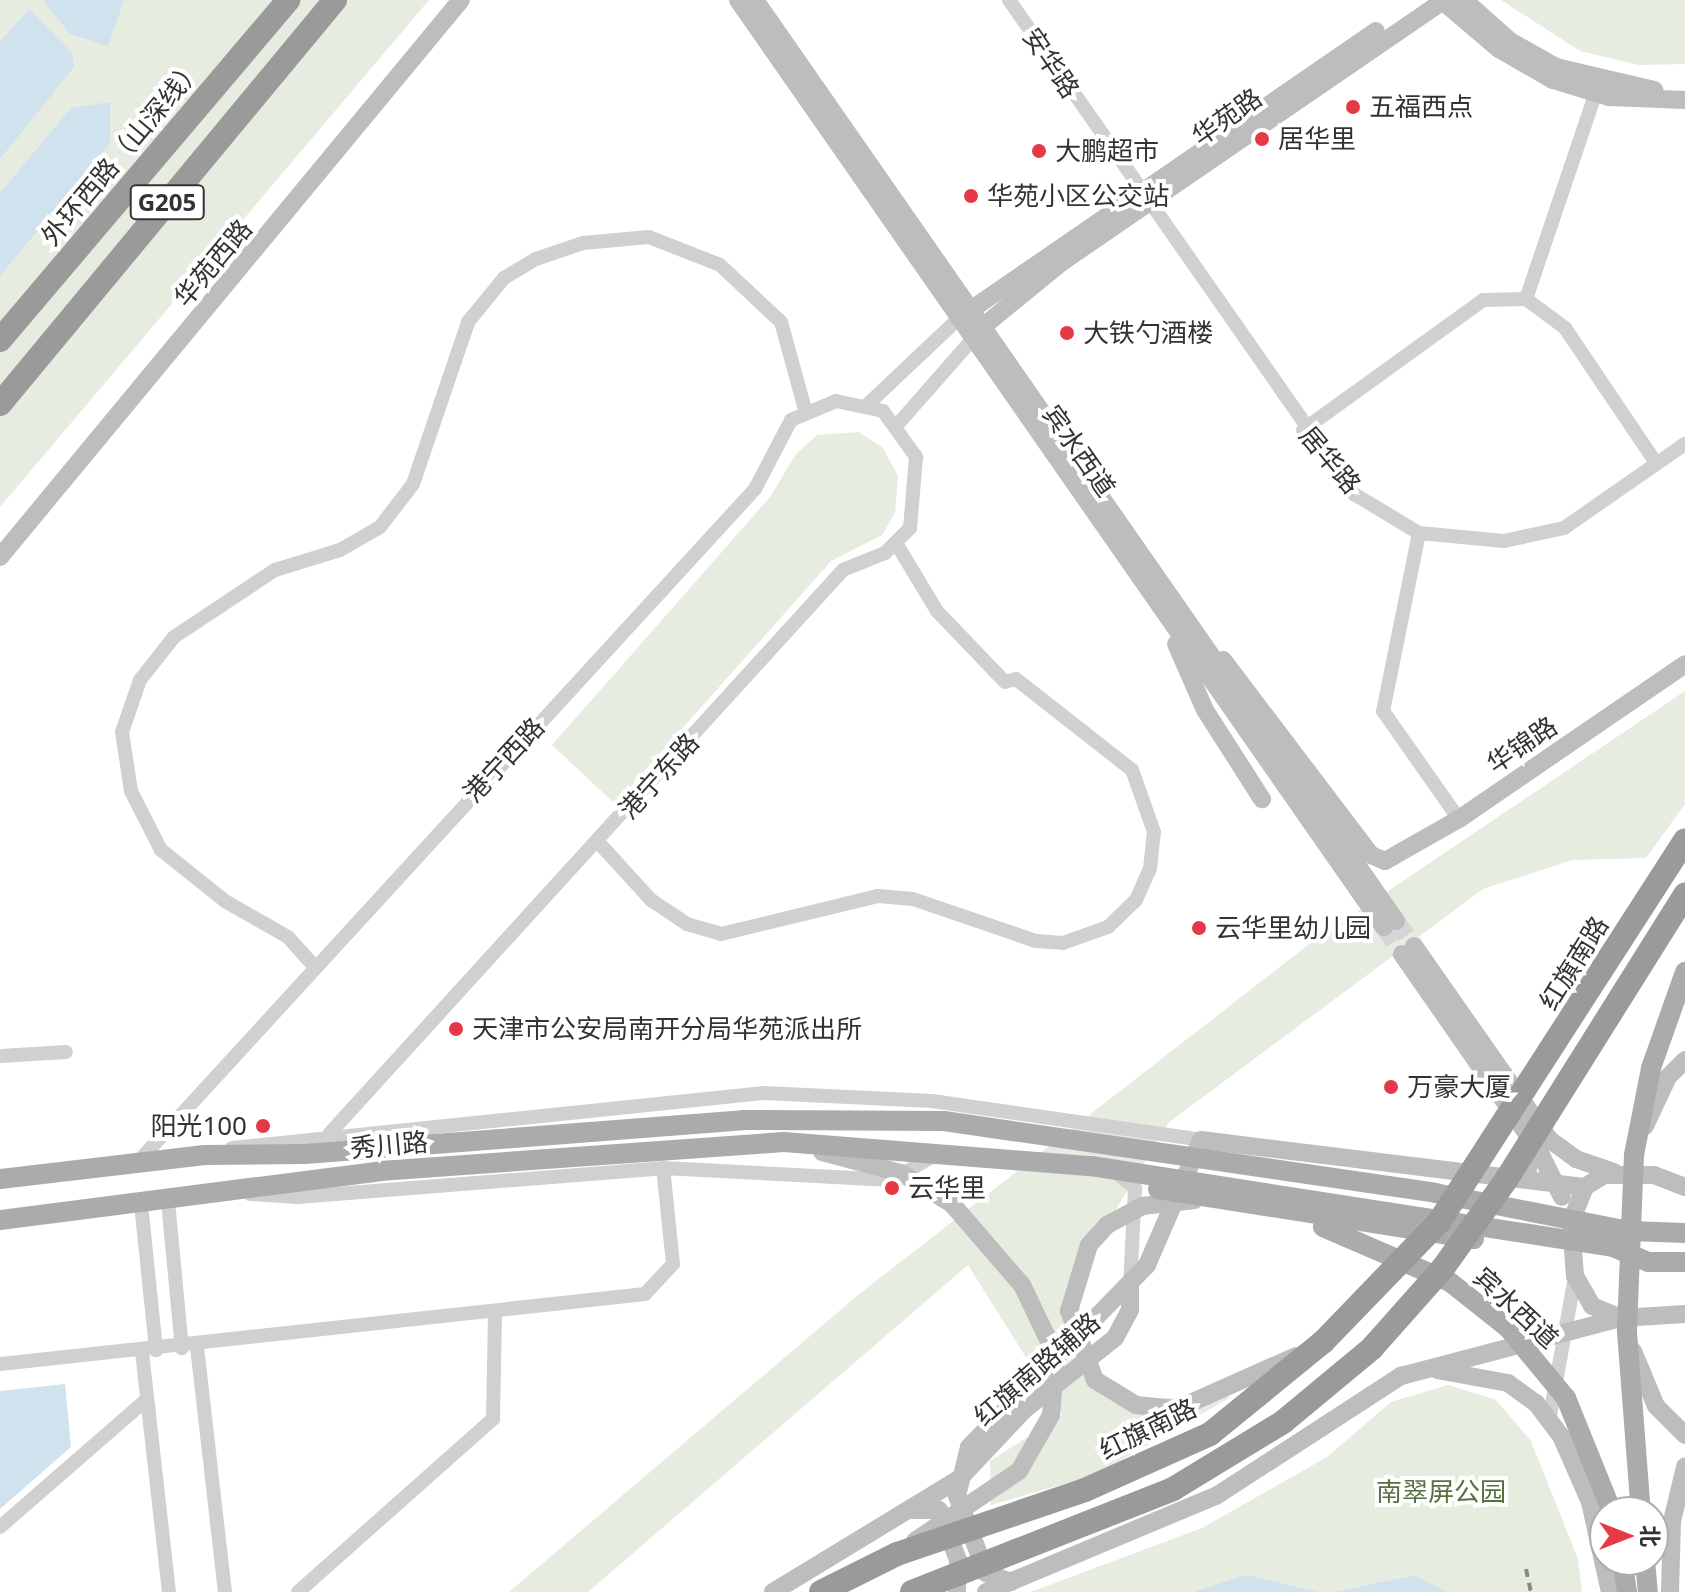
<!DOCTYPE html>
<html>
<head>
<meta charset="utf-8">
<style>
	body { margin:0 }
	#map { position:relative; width:1685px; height:1592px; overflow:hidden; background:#fff; font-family:"Noto Sans","Noto Sans SC",sans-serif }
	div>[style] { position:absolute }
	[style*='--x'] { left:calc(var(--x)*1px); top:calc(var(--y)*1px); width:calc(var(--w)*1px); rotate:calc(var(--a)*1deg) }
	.green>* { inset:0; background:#e6ecdf }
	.water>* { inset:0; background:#cfe2ee }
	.secondary-tunnel>* { height:18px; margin-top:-9px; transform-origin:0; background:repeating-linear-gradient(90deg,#d6d6d6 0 18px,transparent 0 27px) }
	.street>* { height:14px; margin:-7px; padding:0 7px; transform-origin:7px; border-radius:7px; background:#d0d0d0 }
	.secondary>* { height:18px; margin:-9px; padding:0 9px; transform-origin:9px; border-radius:9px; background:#bdbdbd }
	.primary>* { height:20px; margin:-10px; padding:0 10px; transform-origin:10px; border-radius:10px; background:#ababab }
	.highway>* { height:24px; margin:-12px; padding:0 12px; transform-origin:12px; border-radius:12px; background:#9a9a9a }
	.rail>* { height:4px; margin-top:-2px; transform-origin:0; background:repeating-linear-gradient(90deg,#888 0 8px,transparent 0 14px) }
	.secondary-bridge>* { height:18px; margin:-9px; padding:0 9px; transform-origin:9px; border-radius:9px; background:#bdbdbd }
	.primary-bridge>* { height:20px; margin:-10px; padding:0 10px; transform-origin:10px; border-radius:10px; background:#ababab }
	.highway-bridge>* { height:24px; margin:-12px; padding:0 12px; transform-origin:12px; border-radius:12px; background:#9a9a9a }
	.dots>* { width:22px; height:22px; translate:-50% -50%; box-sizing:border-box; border:4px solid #fff; border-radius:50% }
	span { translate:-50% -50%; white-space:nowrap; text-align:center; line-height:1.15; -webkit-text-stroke:8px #fff; paint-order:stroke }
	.shield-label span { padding:2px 6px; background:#fff; border:2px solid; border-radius:6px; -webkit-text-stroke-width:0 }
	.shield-label { font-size:24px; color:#333; font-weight:700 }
	.street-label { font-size:26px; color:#333 }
	.poi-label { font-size:26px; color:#333 }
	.left { translate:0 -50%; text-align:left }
	.right { translate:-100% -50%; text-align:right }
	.park-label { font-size:26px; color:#56703f }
	.north { position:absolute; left:1589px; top:1496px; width:80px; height:80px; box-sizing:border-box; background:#fff; border:2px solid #adadad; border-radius:50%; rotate:90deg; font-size:22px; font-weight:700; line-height:32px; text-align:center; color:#333 }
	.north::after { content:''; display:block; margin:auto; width:28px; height:36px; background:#e63946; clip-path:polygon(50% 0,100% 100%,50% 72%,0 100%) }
</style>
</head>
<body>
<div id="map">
	<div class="green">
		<div style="clip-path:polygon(0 0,429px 0,0 507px)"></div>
		<div style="clip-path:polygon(1501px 0,1685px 0,1685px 64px,1639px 65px,1580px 51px)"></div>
		<div style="clip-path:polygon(859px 432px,883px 448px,898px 476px,895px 513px,882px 535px,831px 561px,615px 804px,552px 745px,770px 497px,796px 454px,817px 435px)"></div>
		<div style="clip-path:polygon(1685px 691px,1685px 804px,1646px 858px,1572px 860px,1483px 889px,1168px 1123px,1097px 1241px,1079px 1307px,1087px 1363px,1138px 1399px,1231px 1397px,1095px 1475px,991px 1505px,990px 1461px,1062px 1415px,968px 1265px,588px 1592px,509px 1592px,858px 1295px,1308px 945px)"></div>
		<div style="clip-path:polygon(1448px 1385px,1496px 1400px,1531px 1441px,1578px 1559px,1582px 1592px,1031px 1592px,1202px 1528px,1327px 1457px,1391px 1402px)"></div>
	</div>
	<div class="water">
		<div style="clip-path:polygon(43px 0,124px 0,108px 46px,70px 34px)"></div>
		<div style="clip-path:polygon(29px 9px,72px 53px,74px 67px,0 159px,0 42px)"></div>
		<div style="clip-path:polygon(110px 102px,110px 143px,0 276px,0 193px,71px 108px)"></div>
		<div style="clip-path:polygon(65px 1384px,71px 1447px,0 1509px,0 1391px)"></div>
		<div style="clip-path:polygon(1246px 1575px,1319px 1592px,1194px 1592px)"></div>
		<div style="clip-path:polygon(1413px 1575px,1447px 1592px,1334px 1592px,1407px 1577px)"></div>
	</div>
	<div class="secondary-tunnel">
		<div style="--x:1396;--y:921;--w:31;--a:54"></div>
		<div style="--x:1384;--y:927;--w:32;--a:56"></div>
	</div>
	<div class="street">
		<div style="--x:1009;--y:0;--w:603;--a:55.07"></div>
		<div style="--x:1354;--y:494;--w:76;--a:31"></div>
		<div style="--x:1419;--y:533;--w:85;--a:5.4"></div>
		<div style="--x:1504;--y:541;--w:61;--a:-12.2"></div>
		<div style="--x:1564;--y:528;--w:147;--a:-34.8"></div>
		<div style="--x:1526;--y:299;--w:228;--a:-71.3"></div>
		<div style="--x:866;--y:406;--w:124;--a:-43.4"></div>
		<div style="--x:898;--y:424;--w:109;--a:-48.7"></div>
		<div style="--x:1303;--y:430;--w:222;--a:-35.8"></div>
		<div style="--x:1483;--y:300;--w:43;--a:-1.3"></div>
		<div style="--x:1526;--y:299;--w:49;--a:36.6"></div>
		<div style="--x:1565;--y:328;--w:163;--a:56"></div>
		<div style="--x:1419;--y:533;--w:182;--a:101.4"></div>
		<div style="--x:1383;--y:711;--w:132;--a:54.9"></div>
		<div style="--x:599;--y:843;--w:77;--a:47.6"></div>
		<div style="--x:651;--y:900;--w:43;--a:33.7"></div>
		<div style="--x:687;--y:924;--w:35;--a:16"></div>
		<div style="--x:721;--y:934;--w:162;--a:-13.6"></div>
		<div style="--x:878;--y:896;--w:35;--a:5"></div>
		<div style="--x:913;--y:899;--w:130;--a:18.9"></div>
		<div style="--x:1036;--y:941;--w:27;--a:4"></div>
		<div style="--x:1063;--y:943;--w:48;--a:-19.6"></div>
		<div style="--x:1108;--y:927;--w:39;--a:-44"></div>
		<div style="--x:1136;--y:900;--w:34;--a:-66"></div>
		<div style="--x:1150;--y:869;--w:37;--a:-84"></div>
		<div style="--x:1154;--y:832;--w:66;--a:-109.5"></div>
		<div style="--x:1132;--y:770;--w:147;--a:-141.9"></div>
		<div style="--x:1016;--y:679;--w:11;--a:165"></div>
		<div style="--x:1005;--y:682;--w:98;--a:-133.8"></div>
		<div style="--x:937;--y:611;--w:79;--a:-121.1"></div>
		<div style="--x:314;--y:966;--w:39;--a:-132"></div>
		<div style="--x:288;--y:937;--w:73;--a:-150.3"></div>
		<div style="--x:225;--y:901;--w:82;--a:-141.4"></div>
		<div style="--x:161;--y:850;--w:66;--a:-117"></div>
		<div style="--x:131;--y:791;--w:60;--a:-98.7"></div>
		<div style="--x:122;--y:732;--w:55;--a:-70.9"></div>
		<div style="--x:140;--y:680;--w:55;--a:-51.7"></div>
		<div style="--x:174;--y:637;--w:121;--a:-33.6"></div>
		<div style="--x:275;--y:570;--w:68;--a:-17.1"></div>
		<div style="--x:340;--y:550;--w:46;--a:-29.9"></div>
		<div style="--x:380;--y:527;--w:54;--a:-52.5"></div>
		<div style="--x:413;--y:484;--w:171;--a:-71.2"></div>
		<div style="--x:468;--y:322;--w:57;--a:-50.7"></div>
		<div style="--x:504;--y:278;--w:37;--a:-31"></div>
		<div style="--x:536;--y:259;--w:50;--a:-18.8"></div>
		<div style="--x:583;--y:243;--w:66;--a:-5.2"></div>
		<div style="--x:649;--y:237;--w:76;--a:21.5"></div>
		<div style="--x:720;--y:265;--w:83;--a:43.1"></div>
		<div style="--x:781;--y:322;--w:90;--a:74.6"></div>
		<div style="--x:0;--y:1056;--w:66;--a:-3.5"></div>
		<div style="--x:232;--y:1148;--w:535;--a:-5.9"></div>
		<div style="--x:764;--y:1093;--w:168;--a:2.7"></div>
		<div style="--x:932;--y:1101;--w:272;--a:8.2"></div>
		<div style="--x:136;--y:1164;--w:916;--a:-47.48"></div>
		<div style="--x:755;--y:489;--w:78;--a:-62.4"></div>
		<div style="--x:791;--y:420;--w:49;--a:-22.9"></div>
		<div style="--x:836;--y:401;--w:48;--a:12"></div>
		<div style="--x:883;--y:411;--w:57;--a:54.3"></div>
		<div style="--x:916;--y:457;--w:71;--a:94.8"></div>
		<div style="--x:910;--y:528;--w:35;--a:135"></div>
		<div style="--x:885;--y:553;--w:45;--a:158"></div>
		<div style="--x:843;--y:570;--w:762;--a:132.34"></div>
		<div style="--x:1119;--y:1175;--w:21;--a:39"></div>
		<div style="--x:1135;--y:1188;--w:98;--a:92.9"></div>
		<div style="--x:250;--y:1194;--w:48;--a:3.6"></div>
		<div style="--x:298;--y:1197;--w:366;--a:-4.5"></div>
		<div style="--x:663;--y:1168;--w:229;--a:3"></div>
		<div style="--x:892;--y:1180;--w:50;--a:-30.2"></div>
		<div style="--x:168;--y:1201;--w:148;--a:84.6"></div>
		<div style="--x:141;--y:1204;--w:147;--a:84.1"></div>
		<div style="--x:197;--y:1347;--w:247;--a:83.5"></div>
		<div style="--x:142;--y:1352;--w:242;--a:83.6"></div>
		<div style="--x:0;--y:1364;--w:649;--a:-6.19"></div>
		<div style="--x:645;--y:1294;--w:41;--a:-47"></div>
		<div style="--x:673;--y:1264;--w:97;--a:-95.9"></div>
		<div style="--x:1549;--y:1421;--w:147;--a:-79.8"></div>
		<div style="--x:0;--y:1527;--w:195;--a:-41"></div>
		<div style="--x:298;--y:1592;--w:261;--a:-41.6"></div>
		<div style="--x:493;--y:1419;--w:106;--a:-88.9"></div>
	</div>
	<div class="secondary">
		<div style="--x:738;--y:0;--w:1130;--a:55.13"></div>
		<div style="--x:755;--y:0;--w:1122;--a:55.16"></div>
		<div style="--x:1441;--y:0;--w:76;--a:40.2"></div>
		<div style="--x:1499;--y:49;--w:62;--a:29.9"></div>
		<div style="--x:1553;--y:80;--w:59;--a:16.9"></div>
		<div style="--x:1609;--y:97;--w:76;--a:2.3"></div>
		<div style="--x:1464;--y:0;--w:62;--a:41.7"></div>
		<div style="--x:1510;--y:41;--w:53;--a:29.5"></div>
		<div style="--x:1556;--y:67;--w:101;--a:13.2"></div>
		<div style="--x:959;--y:318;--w:506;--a:-34.54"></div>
		<div style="--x:974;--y:334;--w:114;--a:-39.3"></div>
		<div style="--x:1062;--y:262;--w:463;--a:-34.4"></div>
		<div style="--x:0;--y:557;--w:723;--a:-50.39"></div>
		<div style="--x:1176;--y:644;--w:72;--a:66.3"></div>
		<div style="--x:1205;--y:710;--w:106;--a:57.4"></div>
		<div style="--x:1223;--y:660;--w:245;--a:52.8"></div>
		<div style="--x:1371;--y:855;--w:15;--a:23"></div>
		<div style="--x:1385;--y:861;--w:85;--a:-29.6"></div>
		<div style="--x:1459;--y:819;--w:274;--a:-34.4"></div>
		<div style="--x:1414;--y:946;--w:237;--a:55"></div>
		<div style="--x:1550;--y:1140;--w:32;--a:36"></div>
		<div style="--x:1576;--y:1159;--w:40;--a:18.9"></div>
		<div style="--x:1402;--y:954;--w:240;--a:55.2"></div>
		<div style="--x:1539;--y:1151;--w:51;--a:63.4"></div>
		<div style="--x:1645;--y:1126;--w:54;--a:-64.9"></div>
		<div style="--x:1668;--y:1077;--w:24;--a:-45"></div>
		<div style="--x:1503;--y:1177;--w:26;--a:-18"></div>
		<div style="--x:1528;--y:1169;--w:29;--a:-88"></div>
		<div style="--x:1685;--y:1187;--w:33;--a:-159"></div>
		<div style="--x:1654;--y:1175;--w:50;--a:180"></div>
		<div style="--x:1604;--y:1175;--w:22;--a:148"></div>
		<div style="--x:1585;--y:1187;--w:38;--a:112"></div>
		<div style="--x:1571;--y:1222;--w:54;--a:85.8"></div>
		<div style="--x:1575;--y:1276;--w:34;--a:60"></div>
		<div style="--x:1592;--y:1306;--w:31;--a:22"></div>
		<div style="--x:1621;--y:1318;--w:64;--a:-3.6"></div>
		<div style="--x:1633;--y:1351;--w:60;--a:67.3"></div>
		<div style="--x:1656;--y:1406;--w:41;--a:45"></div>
		<div style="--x:1437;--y:1370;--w:72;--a:10.4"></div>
		<div style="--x:1508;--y:1383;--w:34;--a:36"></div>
		<div style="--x:1536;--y:1403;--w:41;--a:52.9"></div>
		<div style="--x:1561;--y:1436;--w:72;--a:66.3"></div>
		<div style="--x:1590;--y:1502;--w:92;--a:77.5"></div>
		<div style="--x:1095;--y:1380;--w:48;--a:31.4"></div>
		<div style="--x:1136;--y:1405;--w:41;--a:5.6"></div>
		<div style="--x:1177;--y:1409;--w:130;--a:-24"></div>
		<div style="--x:913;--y:1510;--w:26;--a:0"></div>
		<div style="--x:939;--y:1510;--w:53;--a:69.2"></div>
		<div style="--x:958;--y:1560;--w:32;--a:92"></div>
		<div style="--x:1011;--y:1582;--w:27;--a:-160"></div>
		<div style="--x:986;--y:1573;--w:82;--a:-110.6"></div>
		<div style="--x:957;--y:1496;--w:50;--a:-76.2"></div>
		<div style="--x:969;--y:1447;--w:255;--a:-45.6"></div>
		<div style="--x:1147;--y:1265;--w:136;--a:-66.6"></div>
		<div style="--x:1201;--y:1140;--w:387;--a:7"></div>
		<div style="--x:773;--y:1592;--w:218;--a:-31.3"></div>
		<div style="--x:959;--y:1479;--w:95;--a:-46.7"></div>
		<div style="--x:1024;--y:1410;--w:116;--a:-38.4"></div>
		<div style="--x:1115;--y:1338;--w:32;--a:-62"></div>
		<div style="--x:1130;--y:1310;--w:24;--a:-90"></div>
		<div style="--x:986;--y:1592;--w:249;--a:-22.7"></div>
		<div style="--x:1216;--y:1496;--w:221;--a:-33"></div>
		<div style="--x:1401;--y:1376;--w:228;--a:-14.8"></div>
		<div style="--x:1670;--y:1592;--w:71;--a:-88.4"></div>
		<div style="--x:1672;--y:1521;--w:56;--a:-76.5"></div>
	</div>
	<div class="primary">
		<div style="--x:1634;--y:1155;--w:89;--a:-78.9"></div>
		<div style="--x:1651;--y:1068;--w:102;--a:-70.5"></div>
		<div style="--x:0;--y:1179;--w:206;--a:-6.7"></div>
		<div style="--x:205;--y:1155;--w:100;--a:-0.6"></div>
		<div style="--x:305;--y:1154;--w:439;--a:-4.4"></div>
		<div style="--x:0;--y:1220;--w:383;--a:-7.3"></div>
		<div style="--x:380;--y:1171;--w:405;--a:-4.1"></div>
		<div style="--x:1622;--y:1560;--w:32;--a:81"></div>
		<div style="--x:1645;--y:1560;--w:32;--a:85"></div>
	</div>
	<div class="highway">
		<div style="--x:0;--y:340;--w:446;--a:-49.7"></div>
		<div style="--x:0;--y:404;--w:525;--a:-50.33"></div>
	</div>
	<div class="rail">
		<div style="--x:1526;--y:1569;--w:24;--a:78"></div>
	</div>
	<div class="secondary-bridge">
		<div style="--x:822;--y:1152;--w:82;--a:14.9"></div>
		<div style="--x:901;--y:1173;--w:60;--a:31.3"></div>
		<div style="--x:952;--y:1204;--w:107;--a:49.2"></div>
		<div style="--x:1022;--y:1285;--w:79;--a:64.4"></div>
		<div style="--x:1056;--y:1356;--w:59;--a:94.8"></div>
		<div style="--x:1051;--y:1415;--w:64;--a:119.7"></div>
		<div style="--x:1019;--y:1471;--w:125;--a:146.1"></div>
		<div style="--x:1095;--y:1380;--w:74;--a:-110.6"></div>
		<div style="--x:1069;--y:1311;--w:69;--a:-73.1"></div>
		<div style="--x:1089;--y:1245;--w:27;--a:-48"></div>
		<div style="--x:1107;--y:1225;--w:40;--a:-28"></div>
		<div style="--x:1142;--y:1206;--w:53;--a:-6.5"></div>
	</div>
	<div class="primary-bridge">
		<div style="--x:743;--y:1120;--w:201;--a:0.3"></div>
		<div style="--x:944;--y:1121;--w:496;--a:8.3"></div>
		<div style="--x:1435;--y:1193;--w:198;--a:11.1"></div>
		<div style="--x:1629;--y:1231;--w:56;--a:2"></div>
		<div style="--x:784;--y:1142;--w:308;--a:4.5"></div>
		<div style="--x:1091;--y:1166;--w:528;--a:8.82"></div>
		<div style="--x:1613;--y:1247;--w:38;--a:23"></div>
		<div style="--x:1648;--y:1262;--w:37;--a:0"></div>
		<div style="--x:1634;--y:1155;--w:177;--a:92.3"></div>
		<div style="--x:1627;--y:1332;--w:181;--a:85.6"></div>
		<div style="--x:1158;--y:1189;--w:320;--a:9"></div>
		<div style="--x:1323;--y:1227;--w:138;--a:23.4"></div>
		<div style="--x:1450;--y:1282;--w:74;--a:38.4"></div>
		<div style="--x:1508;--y:1328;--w:91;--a:50.4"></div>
		<div style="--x:1566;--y:1398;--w:123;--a:68"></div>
	</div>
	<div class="highway-bridge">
		<div style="--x:821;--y:1592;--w:85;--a:-26.6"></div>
		<div style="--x:897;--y:1554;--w:199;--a:-18.8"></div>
		<div style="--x:1085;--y:1490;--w:137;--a:-24.1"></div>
		<div style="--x:1210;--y:1434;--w:146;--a:-39.2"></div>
		<div style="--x:1323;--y:1342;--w:167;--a:-46"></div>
		<div style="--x:1439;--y:1222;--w:454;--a:-57.2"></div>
		<div style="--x:912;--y:1592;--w:281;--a:-21.5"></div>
		<div style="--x:1173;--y:1489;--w:129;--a:-31.3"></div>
		<div style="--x:1283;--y:1422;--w:116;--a:-39.7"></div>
		<div style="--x:1372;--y:1348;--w:107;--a:-48.4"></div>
		<div style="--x:1443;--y:1268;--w:108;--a:-54.4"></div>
		<div style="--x:1506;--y:1180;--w:337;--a:-57.9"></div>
	</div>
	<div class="dots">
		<div style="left:1353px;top:107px;background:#e63946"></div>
		<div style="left:1262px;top:139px;background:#e63946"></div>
		<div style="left:1039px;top:151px;background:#e63946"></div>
		<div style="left:971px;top:196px;background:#e63946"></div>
		<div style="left:1067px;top:333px;background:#e63946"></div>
		<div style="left:1199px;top:928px;background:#e63946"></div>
		<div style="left:456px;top:1029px;background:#e63946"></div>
		<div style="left:1391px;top:1087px;background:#e63946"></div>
		<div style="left:263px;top:1126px;background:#e63946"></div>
		<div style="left:892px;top:1188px;background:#e63946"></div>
	</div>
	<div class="shield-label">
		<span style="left:167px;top:202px">G205</span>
	</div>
	<div class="street-label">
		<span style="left:1051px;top:63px;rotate:56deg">安华路</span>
		<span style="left:1227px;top:117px;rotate:-35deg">华苑路</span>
		<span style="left:122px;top:152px;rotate:-50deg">外环西路（山深线）</span>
		<span style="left:213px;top:263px;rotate:-50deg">华苑西路</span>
		<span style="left:1079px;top:451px;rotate:55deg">宾水西道</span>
		<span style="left:1330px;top:460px;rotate:50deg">居华路</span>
		<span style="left:1522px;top:745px;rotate:-34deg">华锦路</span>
		<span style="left:504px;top:760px;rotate:-47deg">港宁西路</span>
		<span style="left:659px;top:776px;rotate:-48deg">港宁东路</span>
		<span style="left:1574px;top:963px;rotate:-58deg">红旗南路</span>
		<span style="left:389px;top:1145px;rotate:-5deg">秀川路</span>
		<span style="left:1516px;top:1308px;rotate:43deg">宾水西道</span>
		<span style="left:1037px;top:1369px;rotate:-41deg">红旗南路辅路</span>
		<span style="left:1148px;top:1429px;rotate:-26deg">红旗南路</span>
	</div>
	<div class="poi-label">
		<span class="left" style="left:1369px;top:107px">五福西点</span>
		<span class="left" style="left:1278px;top:139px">居华里</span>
		<span class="left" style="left:1055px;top:151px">大鹏超市</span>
		<span class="left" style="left:987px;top:196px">华苑小区公交站</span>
		<span class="left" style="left:1083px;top:333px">大铁勺酒楼</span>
		<span class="left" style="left:1215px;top:928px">云华里幼儿园</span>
		<span class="left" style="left:472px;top:1029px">天津市公安局南开分局华苑派出所</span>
		<span class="left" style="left:1407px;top:1087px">万豪大厦</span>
		<span class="right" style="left:247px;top:1126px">阳光100</span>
		<span class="left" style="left:908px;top:1188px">云华里</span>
	</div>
	<div class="park-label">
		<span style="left:1441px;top:1492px">南翠屏公园</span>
	</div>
	<div class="north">北</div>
</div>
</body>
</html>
